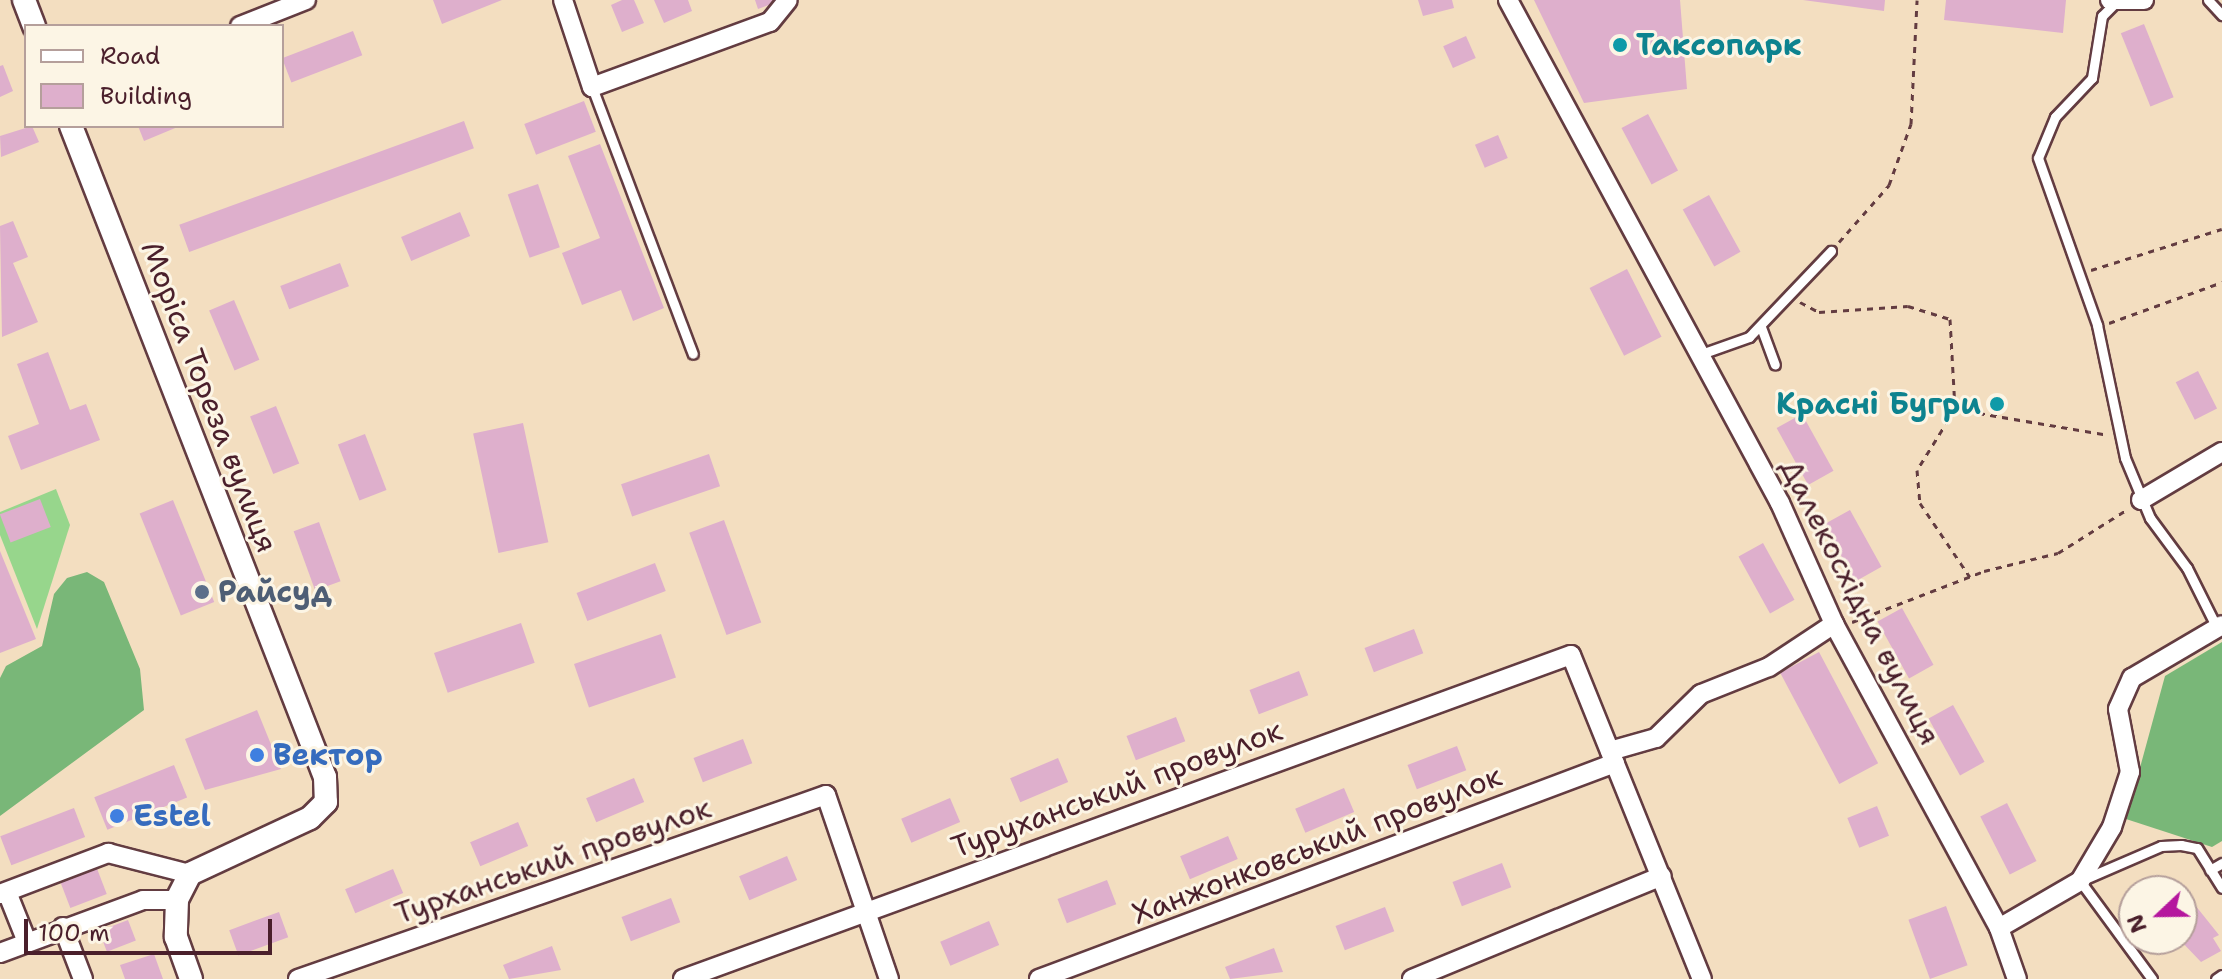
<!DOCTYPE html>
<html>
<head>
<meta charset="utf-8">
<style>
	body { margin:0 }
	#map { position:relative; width:2222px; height:979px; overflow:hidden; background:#f3dec0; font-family:"Shantell Sans",sans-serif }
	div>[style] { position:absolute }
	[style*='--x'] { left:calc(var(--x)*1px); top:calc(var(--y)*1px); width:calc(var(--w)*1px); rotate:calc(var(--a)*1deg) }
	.green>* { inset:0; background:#97d68c }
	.forest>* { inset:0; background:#79b778 }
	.building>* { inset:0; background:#deafcc; transform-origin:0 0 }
	.path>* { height:3px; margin-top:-1.5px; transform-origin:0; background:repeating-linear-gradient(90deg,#633c41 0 6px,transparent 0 12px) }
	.roads { filter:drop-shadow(2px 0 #633c41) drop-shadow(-2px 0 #633c41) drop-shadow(0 2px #633c41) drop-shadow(0 -2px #633c41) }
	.service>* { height:9px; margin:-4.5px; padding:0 4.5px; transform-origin:4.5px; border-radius:4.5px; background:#fff }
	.minor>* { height:18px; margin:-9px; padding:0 9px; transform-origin:9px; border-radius:9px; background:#fff }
	.tertiary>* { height:22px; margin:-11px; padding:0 11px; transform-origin:11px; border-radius:11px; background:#fff }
	.dots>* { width:22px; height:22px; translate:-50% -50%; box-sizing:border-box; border:4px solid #fcf5e5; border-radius:50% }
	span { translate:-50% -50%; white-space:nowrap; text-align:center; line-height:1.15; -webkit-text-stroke:6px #fcf5e5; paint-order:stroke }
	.culture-label { font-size:30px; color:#0d838f; font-weight:700 }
	.left { translate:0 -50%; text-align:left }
	.right { translate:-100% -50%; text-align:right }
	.street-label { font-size:30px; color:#4a1f2b }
	.service-label { font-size:30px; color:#4e5e75; font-weight:700 }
	.shop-label { font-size:30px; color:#366cbe; font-weight:700 }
	.legend { position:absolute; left:24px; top:24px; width:260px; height:104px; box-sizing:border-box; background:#fcf5e5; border:2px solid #b59f9b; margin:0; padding:10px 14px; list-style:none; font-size:24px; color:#4a1f2b }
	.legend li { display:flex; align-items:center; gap:16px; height:40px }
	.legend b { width:40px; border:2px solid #b59f9b }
	.north { position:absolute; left:2118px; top:875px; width:80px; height:80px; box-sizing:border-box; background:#fcf5e5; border:2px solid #b59f9b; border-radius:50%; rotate:248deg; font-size:22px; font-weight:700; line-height:32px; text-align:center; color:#4a1f2b }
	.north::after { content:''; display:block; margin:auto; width:28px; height:36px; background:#b5179e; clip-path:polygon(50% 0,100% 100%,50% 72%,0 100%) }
	.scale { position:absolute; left:24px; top:919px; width:248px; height:36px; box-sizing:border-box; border:4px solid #4a1f2b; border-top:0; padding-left:10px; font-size:24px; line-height:28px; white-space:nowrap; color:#4a1f2b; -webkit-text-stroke:6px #fcf5e5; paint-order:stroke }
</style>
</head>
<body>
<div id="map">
	<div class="green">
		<div style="clip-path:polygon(56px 489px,70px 525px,37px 629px,0 535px,0 512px)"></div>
	</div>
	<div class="forest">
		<div style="clip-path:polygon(87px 572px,104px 582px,140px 669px,144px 710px,0 816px,0 678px,6px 666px,42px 646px,54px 594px,67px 578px)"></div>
		<div style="clip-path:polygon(2222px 642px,2222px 841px,2212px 847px,2126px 819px,2165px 676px)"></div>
	</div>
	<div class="building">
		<div style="clip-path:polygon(433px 0,502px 0,442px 24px)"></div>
		<div style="clip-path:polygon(622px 0,634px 0,644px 23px,622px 32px,611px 5px)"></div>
		<div style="clip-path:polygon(654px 0,688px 0,692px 11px,664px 23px)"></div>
		<div style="clip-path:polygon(755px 0,782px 0,758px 9px)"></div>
		<div style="clip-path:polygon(1418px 0,1452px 0,1454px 8px,1423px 16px)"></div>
		<div style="clip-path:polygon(1534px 0,1680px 0,1687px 89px,1584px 103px)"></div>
		<div style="clip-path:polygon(1803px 0,1885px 0,1884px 11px)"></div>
		<div style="clip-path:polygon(1946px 0,2066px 0,2063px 33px,1944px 20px)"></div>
		<div style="left:2144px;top:24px;width:79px;height:25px;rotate:68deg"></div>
		<div style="left:353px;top:31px;width:26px;height:76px;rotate:69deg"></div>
		<div style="left:1466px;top:36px;width:24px;height:25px;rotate:66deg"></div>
		<div style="clip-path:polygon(3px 65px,13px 91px,0 97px,0 66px)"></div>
		<div style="left:584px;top:101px;width:33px;height:64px;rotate:69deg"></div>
		<div style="left:1648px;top:114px;width:64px;height:30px;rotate:62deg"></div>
		<div style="left:464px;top:121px;width:29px;height:303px;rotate:70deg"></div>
		<div style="clip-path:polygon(32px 126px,39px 142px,1px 157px,0 136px)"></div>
		<div style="clip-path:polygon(138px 126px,180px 126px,144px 141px)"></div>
		<div style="left:1498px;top:135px;width:25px;height:25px;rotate:67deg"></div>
		<div style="clip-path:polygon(600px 144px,664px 308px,633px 321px,621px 290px,582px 305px,562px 253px,600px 238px,568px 156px)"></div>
		<div style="left:538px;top:184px;width:67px;height:32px;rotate:71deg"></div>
		<div style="left:1709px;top:195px;width:65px;height:30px;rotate:61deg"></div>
		<div style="left:460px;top:212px;width:26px;height:64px;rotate:67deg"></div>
		<div style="clip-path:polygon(13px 221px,28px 257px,13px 263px,38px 322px,2px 337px,0 226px)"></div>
		<div style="left:340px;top:263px;width:25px;height:64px;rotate:69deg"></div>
		<div style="left:1627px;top:269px;width:76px;height:42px;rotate:63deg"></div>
		<div style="left:234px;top:300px;width:65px;height:27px;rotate:67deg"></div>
		<div style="clip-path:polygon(48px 352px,70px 410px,86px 404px,100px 440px,21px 470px,8px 436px,39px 424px,17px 364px)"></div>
		<div style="left:2198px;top:371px;width:42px;height:25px;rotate:63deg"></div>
		<div style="left:276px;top:406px;width:62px;height:28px;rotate:68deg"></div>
		<div style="left:1802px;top:414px;width:65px;height:29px;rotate:61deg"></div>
		<div style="left:523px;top:423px;width:122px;height:51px;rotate:78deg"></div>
		<div style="left:365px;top:434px;width:60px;height:29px;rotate:69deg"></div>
		<div style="left:709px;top:454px;width:34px;height:93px;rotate:71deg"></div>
		<div style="left:40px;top:499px;width:30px;height:43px;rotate:69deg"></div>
		<div style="left:173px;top:500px;width:110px;height:36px;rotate:68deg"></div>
		<div style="left:1850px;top:510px;width:65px;height:30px;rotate:61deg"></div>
		<div style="left:724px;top:520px;width:109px;height:37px;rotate:70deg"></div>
		<div style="left:319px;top:522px;width:63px;height:27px;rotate:70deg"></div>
		<div style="left:1763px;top:543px;width:65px;height:28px;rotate:61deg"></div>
		<div style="clip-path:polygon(0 551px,36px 639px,0 653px)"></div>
		<div style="left:655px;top:563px;width:30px;height:84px;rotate:69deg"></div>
		<div style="left:1902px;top:608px;width:65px;height:28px;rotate:61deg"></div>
		<div style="left:521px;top:623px;width:42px;height:92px;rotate:71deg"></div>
		<div style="left:1414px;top:629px;width:26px;height:53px;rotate:69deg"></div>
		<div style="left:661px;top:634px;width:46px;height:92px;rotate:71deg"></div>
		<div style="left:1819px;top:652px;width:126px;height:44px;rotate:62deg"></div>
		<div style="left:1299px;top:671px;width:26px;height:53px;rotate:69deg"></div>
		<div style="left:1953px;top:705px;width:65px;height:28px;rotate:61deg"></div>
		<div style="clip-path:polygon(257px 710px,281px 769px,205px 790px,185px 739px)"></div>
		<div style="left:1176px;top:717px;width:26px;height:53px;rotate:69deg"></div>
		<div style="left:743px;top:739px;width:26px;height:53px;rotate:69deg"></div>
		<div style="left:1457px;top:746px;width:26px;height:53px;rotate:69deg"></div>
		<div style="left:1058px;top:758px;width:26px;height:52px;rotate:67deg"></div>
		<div style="left:174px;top:765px;width:35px;height:86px;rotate:68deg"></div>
		<div style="left:634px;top:778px;width:26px;height:52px;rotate:67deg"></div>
		<div style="left:1344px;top:788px;width:26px;height:53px;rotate:67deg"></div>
		<div style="left:950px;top:798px;width:26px;height:53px;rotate:67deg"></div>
		<div style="left:2007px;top:803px;width:65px;height:30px;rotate:63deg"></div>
		<div style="left:1877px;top:806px;width:32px;height:32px;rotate:68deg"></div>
		<div style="left:74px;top:808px;width:31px;height:79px;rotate:69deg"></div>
		<div style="left:518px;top:822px;width:26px;height:52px;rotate:67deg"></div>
		<div style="left:1228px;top:836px;width:25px;height:52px;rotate:67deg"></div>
		<div style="left:787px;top:856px;width:26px;height:52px;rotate:67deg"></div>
		<div style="left:1502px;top:863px;width:26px;height:53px;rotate:69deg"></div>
		<div style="left:96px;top:866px;width:30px;height:39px;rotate:69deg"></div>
		<div style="left:393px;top:869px;width:26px;height:52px;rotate:67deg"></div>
		<div style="left:1107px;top:880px;width:26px;height:53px;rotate:69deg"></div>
		<div style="left:671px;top:898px;width:26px;height:53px;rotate:69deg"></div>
		<div style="clip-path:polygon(2195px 905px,2219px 935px,2213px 938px,2221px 951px,2201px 962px,2179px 939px,2182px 912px)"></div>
		<div style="left:1946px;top:906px;width:63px;height:40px;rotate:70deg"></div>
		<div style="left:1385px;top:907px;width:26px;height:53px;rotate:69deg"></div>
		<div style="left:279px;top:912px;width:27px;height:53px;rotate:70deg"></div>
		<div style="left:128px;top:920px;width:22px;height:31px;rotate:69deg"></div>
		<div style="left:989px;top:921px;width:26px;height:53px;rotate:67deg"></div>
		<div style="clip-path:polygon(552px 946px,561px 970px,509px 979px,503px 965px)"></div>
		<div style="clip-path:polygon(1274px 948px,1283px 972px,1230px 979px,1225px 967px)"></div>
		<div style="clip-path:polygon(154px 954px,163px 979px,125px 979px,120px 965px)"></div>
	</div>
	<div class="path">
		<div style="--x:1839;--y:242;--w:76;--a:-48.7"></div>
		<div style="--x:1889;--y:185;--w:65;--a:-70.2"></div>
		<div style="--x:1911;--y:124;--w:124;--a:-87.2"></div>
		<div style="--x:2091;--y:270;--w:137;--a:-17.4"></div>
		<div style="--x:1800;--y:302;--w:21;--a:28"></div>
		<div style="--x:1819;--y:312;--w:89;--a:-3.9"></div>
		<div style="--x:1908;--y:306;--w:44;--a:17.2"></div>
		<div style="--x:1950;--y:319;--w:90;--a:86.8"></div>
		<div style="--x:1955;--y:409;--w:72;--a:121.9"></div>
		<div style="--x:1917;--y:470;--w:33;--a:85"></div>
		<div style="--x:1920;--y:503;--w:89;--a:56"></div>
		<div style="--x:2109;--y:323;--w:120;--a:-19.9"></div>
		<div style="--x:1955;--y:409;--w:156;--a:9.6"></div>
		<div style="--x:1852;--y:622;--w:142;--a:-21.1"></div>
		<div style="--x:1984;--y:571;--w:76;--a:-13.7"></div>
		<div style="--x:2058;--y:553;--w:83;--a:-32.2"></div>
	</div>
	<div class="roads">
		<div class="service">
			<div style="--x:2208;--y:0;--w:21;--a:47"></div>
			<div style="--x:2115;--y:3;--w:18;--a:135"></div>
			<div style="--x:2102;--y:16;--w:63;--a:99.2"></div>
			<div style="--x:2092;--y:78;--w:54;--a:133.5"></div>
			<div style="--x:2055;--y:117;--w:44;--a:112.5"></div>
			<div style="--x:2038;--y:158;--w:177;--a:70.5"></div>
			<div style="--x:2097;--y:325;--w:136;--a:78.1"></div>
			<div style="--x:2125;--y:458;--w:65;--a:67.4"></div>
			<div style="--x:2150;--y:518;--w:62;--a:53.5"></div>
			<div style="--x:2187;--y:568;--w:67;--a:63.4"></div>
			<div style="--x:592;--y:87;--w:285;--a:69.3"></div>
			<div style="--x:1761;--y:327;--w:40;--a:69.8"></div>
			<div style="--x:1701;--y:354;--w:51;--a:-19.5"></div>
			<div style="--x:1749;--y:337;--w:119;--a:-46.4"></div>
			<div style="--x:2210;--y:870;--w:14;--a:-30"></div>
			<div style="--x:2152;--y:979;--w:122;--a:-126.3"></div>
			<div style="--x:2080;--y:881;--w:88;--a:-23.4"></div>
			<div style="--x:2161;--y:846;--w:20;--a:-3"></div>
			<div style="--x:2181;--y:845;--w:16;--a:11"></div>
			<div style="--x:2197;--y:848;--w:47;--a:58"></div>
			<div style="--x:2216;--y:979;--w:7;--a:-34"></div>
		</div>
		<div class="minor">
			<div style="--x:563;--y:0;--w:92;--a:71.6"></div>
			<div style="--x:592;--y:87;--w:189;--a:-20.1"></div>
			<div style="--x:770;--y:22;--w:28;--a:-51"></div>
			<div style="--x:1508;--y:0;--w:572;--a:61.6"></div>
			<div style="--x:1780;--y:503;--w:133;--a:65.9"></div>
			<div style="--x:1834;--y:624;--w:346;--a:61.5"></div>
			<div style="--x:1999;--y:928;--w:54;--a:70.6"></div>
			<div style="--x:2110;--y:0;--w:34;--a:0"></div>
			<div style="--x:240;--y:26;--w:71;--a:-21.5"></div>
			<div style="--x:2141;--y:500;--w:94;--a:-30.7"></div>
			<div style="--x:1610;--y:751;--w:48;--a:-15.8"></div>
			<div style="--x:1656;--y:738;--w:63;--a:-44.4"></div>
			<div style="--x:1701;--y:694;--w:73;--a:-21.7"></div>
			<div style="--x:1769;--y:667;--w:78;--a:-33.5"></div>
			<div style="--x:7;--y:892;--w:54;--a:68.2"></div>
			<div style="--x:0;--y:894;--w:116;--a:-20.8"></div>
			<div style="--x:108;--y:853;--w:85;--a:14.4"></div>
			<div style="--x:63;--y:927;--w:56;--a:69"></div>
			<div style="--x:1999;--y:928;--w:94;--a:-30.1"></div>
			<div style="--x:2080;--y:881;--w:63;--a:-59.3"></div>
			<div style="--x:2112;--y:827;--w:58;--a:-71.9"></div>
			<div style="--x:2130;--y:772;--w:64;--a:-100.8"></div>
			<div style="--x:2118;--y:709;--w:34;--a:-66"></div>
			<div style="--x:2132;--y:678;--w:104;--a:-30.5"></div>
			<div style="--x:0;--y:953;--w:153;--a:-20.3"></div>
			<div style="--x:143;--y:900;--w:34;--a:0"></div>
			<div style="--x:298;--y:979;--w:559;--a:-19.21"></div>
			<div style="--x:826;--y:795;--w:194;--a:71.1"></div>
			<div style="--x:683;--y:979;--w:945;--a:-20.05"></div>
			<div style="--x:1571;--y:655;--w:349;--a:68"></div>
			<div style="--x:1039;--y:979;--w:615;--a:-20.56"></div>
			<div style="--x:1412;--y:979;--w:270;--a:-22.4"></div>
		</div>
		<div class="tertiary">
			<div style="--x:24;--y:0;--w:28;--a:69"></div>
			<div style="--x:71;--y:126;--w:699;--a:68.69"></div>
			<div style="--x:325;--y:777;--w:25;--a:88"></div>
			<div style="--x:326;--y:802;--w:23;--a:135"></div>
			<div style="--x:310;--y:818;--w:132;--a:155"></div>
			<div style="--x:190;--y:874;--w:29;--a:117"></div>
			<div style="--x:177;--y:900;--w:37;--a:92"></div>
			<div style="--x:176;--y:937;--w:45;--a:70.3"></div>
		</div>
	</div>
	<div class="dots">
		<div style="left:1620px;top:45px;background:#0f9aa8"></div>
		<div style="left:1997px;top:404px;background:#0f9aa8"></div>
		<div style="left:202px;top:592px;background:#5c6f8a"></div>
		<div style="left:257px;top:755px;background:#3f7fe0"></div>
		<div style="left:117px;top:816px;background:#3f7fe0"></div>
	</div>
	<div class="culture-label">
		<span class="left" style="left:1636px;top:45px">Таксопарк</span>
		<span class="right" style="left:1981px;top:404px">Красні Бугри</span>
	</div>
	<div class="street-label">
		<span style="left:209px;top:397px;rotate:69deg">Моріса Тореза вулиця</span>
		<span style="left:1860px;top:602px;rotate:63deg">Далекосхідна вулиця</span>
		<span style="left:1117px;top:789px;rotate:-20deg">Туруханський провулок</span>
		<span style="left:1317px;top:845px;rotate:-21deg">Ханжонковський провулок</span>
		<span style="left:553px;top:861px;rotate:-19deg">Турханський провулок</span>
	</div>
	<div class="service-label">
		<span class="left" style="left:218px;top:592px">Райсуд</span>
	</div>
	<div class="shop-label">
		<span class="left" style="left:273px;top:755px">Вектор</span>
		<span class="left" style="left:133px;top:816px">Estel</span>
	</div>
	<ul class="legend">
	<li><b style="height:10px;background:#fff"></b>Road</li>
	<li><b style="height:22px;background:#deafcc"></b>Building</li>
	</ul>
	<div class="north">N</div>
	<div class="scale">100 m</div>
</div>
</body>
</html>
